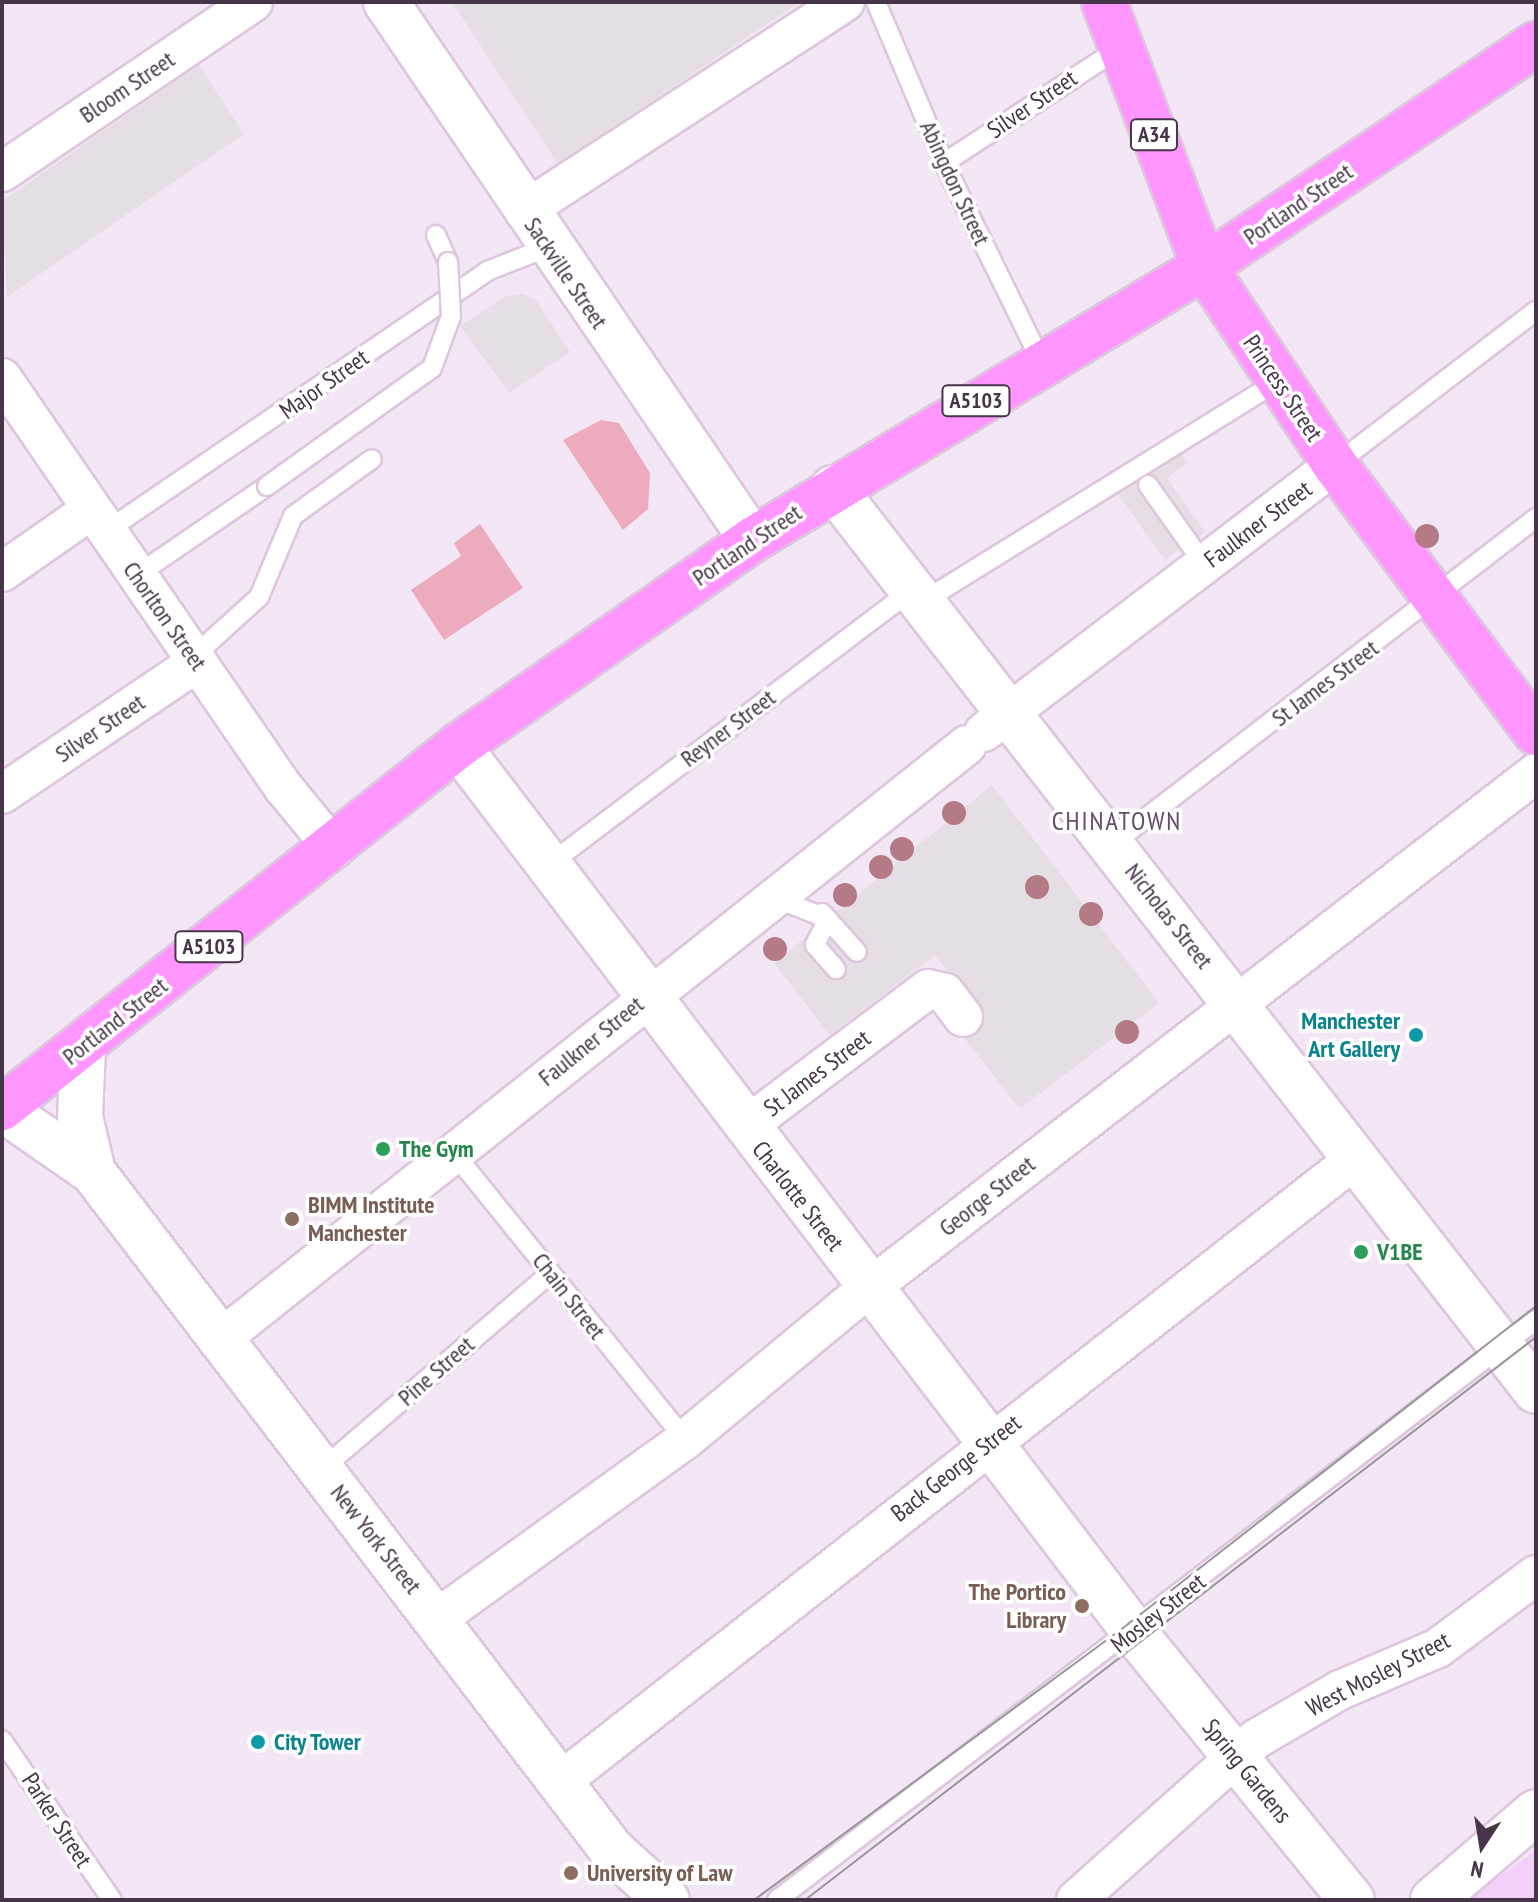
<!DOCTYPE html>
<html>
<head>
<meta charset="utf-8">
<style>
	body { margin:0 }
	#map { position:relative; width:1538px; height:1902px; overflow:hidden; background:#f4e7f5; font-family:"PT Sans Narrow",sans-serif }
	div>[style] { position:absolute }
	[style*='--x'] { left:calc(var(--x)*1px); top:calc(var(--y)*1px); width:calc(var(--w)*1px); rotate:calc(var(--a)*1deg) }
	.commercial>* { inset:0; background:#f3d0f8 }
	.green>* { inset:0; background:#ecacbe }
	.parking>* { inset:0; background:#e5dfe5 }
	.roads { filter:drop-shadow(2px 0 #dec6df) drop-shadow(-2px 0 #dec6df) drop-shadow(0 2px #dec6df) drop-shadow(0 -2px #dec6df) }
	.service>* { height:18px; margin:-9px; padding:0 9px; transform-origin:9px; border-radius:9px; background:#fff }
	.minor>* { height:38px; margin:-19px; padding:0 19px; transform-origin:19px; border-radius:19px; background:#fff }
	.tertiary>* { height:44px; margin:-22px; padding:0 22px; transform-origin:22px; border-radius:22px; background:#fff }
	.primary>* { height:44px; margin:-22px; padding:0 22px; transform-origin:22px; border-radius:22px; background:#ff96ff }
	.tram>* { height:2px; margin:-1px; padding:0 1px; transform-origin:1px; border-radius:1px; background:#979797 }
	.bridges { filter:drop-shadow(2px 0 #dec6df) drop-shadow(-2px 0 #dec6df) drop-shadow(0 2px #dec6df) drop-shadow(0 -2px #dec6df) }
	.service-bridge>* { height:18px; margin:-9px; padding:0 9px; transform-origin:9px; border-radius:9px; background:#fff }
	.trees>* { width:24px; height:24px; margin:-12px; border-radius:50%; background:#b47b86 }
	.dots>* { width:22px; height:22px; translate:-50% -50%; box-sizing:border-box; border:4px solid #fff; border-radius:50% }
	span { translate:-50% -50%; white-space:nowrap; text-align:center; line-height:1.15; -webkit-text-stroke:7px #fff; paint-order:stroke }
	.shield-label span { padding:2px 6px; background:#fff; border:2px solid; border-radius:6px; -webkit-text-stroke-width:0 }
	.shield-label { font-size:22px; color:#463548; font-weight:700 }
	.street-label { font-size:24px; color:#463548 }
	.culture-label { font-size:24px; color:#0d838f; font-weight:700 }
	.right { translate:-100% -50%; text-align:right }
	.left { translate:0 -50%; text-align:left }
	.leisure-label { font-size:24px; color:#27864d; font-weight:700 }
	.education-label { font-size:24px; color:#785e54; font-weight:700 }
	.neighbourhood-label { font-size:26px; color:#684b6c; letter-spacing:2px }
	.frame { position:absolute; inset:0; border:4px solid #463548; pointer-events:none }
	.north { position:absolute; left:1442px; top:1806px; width:80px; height:80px; -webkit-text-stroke:6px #fff; paint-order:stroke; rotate:192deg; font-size:22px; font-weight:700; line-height:32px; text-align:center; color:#463548 }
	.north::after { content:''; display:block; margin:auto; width:28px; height:36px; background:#463548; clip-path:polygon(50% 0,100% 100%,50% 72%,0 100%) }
</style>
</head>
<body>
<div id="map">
	<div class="commercial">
		<div style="clip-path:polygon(1536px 1850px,1536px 1900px,1467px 1900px)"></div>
	</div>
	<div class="green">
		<div style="clip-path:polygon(601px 420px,619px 423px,650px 473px,648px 509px,623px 530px,563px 440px)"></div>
		<div style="clip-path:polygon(480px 524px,523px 588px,444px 640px,411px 590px,461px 556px,454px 543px)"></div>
	</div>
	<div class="parking">
		<div style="clip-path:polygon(452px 2px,800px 2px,558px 164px)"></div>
		<div style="clip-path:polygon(199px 65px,244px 134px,7px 297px,2px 201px)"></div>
		<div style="clip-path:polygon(523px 294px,535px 299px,570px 352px,509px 393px,460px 326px,506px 296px)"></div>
		<div style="clip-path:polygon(1179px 449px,1188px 463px,1167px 478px,1205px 532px,1165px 560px,1114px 489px)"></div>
		<div style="clip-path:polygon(992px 785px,1159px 1003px,1020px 1109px,961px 1034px,982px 1017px,935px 955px,830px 1035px,774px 963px)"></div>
	</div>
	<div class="roads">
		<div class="service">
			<div style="--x:876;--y:2;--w:175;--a:67.1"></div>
			<div style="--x:944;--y:163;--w:220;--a:63.9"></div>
			<div style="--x:944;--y:163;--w:212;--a:-33.2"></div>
			<div style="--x:436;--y:235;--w:30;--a:66"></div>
			<div style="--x:1335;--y:465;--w:253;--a:-37.5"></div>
			<div style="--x:1148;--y:485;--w:97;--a:54.7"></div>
			<div style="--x:105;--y:532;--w:463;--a:-34.3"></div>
			<div style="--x:487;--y:271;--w:66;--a:-21.5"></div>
			<div style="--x:137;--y:575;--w:158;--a:-34.4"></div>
			<div style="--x:922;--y:602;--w:419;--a:-31.8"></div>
			<div style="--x:194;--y:656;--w:88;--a:-42.2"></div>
			<div style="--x:259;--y:597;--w:88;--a:-67.2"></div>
			<div style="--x:293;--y:516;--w:97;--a:-35.8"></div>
			<div style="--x:1112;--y:844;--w:535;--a:-37.56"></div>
			<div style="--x:547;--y:866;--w:458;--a:-37.1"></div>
			<div style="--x:775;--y:898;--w:57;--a:21.6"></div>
			<div style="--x:828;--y:919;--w:29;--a:117"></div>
			<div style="--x:815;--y:945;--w:32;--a:49"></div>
			<div style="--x:822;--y:913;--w:52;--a:48.1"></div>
			<div style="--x:453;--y:1152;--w:370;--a:51.1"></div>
			<div style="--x:322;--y:1469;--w:301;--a:-40.6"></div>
			<div style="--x:2;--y:1740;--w:194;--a:55.5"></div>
			<div style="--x:777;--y:1900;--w:955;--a:-37.39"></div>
		</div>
		<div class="minor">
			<div style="--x:2;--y:172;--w:303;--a:-34.1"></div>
			<div style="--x:524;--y:211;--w:383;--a:-33.1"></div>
			<div style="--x:2;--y:378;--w:498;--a:55.5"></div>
			<div style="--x:284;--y:788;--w:79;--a:50.7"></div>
			<div style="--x:2;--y:572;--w:108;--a:-34.9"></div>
			<div style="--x:984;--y:732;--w:441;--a:-37.3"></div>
			<div style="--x:2;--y:794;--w:236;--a:-34"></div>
			<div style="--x:745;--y:1127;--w:229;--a:-37"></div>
			<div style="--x:928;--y:989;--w:17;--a:13"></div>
			<div style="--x:945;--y:993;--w:30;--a:53"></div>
			<div style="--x:218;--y:1341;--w:957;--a:-38.51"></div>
			<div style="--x:438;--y:1618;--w:304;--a:-35.8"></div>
			<div style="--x:685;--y:1440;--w:208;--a:-39.7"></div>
			<div style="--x:845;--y:1307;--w:873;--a:-37.7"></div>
			<div style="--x:560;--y:1782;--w:1010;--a:-38.08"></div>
			<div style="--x:1076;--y:1900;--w:241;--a:-41.8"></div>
			<div style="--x:1256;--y:1739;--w:97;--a:-30.3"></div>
			<div style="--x:1340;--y:1690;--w:107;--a:-23.2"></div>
			<div style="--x:1438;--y:1648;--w:122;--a:-36.7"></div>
		</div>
		<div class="tertiary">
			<div style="--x:386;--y:2;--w:651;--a:55.77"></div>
			<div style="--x:833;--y:488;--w:1144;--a:52.1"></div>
			<div style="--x:458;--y:746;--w:1127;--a:52.64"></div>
			<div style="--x:1142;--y:1642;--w:333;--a:50.9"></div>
			<div style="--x:83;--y:1046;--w:71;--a:92.4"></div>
			<div style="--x:80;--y:1117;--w:57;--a:76.7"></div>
			<div style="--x:2;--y:1109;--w:111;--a:34.7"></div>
			<div style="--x:93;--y:1172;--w:854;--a:52.57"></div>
			<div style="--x:612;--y:1850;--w:74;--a:42.3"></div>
			<div style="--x:1433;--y:1900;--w:135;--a:-40.5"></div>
		</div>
		<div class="primary">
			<div style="--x:1104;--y:2;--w:283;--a:69.3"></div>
			<div style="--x:1204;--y:267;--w:237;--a:56.5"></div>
			<div style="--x:1335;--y:465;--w:335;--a:53.1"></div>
			<div style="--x:2;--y:1108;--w:582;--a:-38.44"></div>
			<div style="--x:458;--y:746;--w:359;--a:-35"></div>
			<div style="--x:752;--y:540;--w:528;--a:-31.13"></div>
			<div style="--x:1204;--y:267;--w:400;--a:-33.9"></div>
		</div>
	</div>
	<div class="tram">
		<div style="--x:754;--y:1900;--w:465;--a:-36.4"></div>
		<div style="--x:1128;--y:1624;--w:517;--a:-37.93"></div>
		<div style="--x:805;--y:1900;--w:923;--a:-37.6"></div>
	</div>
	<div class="bridges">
		<div class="service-bridge">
			<div style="--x:267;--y:486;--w:203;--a:-35.6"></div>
			<div style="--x:432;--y:368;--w:55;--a:-69.9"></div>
			<div style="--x:451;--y:316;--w:54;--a:-93.2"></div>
		</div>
	</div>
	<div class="trees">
		<div style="left:1427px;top:536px"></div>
		<div style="left:954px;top:813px"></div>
		<div style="left:902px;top:849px"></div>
		<div style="left:881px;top:867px"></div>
		<div style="left:1037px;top:887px"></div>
		<div style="left:845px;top:895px"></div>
		<div style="left:1091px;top:914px"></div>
		<div style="left:775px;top:949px"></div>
		<div style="left:1127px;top:1032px"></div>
	</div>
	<div class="dots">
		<div style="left:1416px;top:1035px;background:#0f9aa8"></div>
		<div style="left:383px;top:1149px;background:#2e9e5b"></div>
		<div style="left:292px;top:1219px;background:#8d6e63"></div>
		<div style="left:1361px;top:1252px;background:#2e9e5b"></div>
		<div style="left:1082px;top:1606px;background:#8d6e63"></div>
		<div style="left:258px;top:1742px;background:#0f9aa8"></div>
		<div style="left:571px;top:1873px;background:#8d6e63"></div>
	</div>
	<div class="shield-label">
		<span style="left:1154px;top:135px">A34</span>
		<span style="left:976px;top:401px">A5103</span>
		<span style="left:209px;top:947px">A5103</span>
	</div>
	<div class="street-label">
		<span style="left:127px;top:87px;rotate:-34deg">Bloom Street</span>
		<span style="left:1032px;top:104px;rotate:-34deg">Silver Street</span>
		<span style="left:955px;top:183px;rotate:65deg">Abingdon Street</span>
		<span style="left:1298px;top:204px;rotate:-34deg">Portland Street</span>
		<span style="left:566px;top:273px;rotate:56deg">Sackville Street</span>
		<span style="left:324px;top:384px;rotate:-35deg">Major Street</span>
		<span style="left:1283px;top:388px;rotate:56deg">Princess Street</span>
		<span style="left:1258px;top:524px;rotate:-37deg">Faulkner Street</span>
		<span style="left:747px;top:545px;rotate:-34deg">Portland Street</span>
		<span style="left:165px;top:616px;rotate:55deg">Chorlton Street</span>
		<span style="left:1325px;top:683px;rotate:-37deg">St James Street</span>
		<span style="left:100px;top:728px;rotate:-34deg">Silver Street</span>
		<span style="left:728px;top:728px;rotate:-37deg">Reyner Street</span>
		<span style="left:1169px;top:916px;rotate:52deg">Nicholas Street</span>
		<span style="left:115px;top:1021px;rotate:-38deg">Portland Street</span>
		<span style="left:591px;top:1041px;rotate:-39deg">Faulkner Street</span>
		<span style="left:817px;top:1073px;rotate:-37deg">St James Street</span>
		<span style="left:798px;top:1196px;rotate:52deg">Charlotte Street</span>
		<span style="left:987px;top:1196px;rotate:-38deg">George Street</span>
		<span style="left:569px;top:1296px;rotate:52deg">Chain Street</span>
		<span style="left:436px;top:1371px;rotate:-41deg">Pine Street</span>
		<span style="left:956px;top:1468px;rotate:-38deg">Back George Street</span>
		<span style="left:376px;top:1539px;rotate:52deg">New York Street</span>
		<span style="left:1158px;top:1613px;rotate:-38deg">Mosley Street</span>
		<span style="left:1378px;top:1674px;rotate:-27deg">West Mosley Street</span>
		<span style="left:1247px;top:1771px;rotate:51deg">Spring Gardens</span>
		<span style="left:57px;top:1820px;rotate:57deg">Parker Street</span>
	</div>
	<div class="culture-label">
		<span class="right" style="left:1400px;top:1035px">Manchester<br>Art Gallery</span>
		<span class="left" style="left:274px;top:1742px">City Tower</span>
	</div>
	<div class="leisure-label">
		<span class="left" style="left:399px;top:1149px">The Gym</span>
		<span class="left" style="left:1377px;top:1252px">V1BE</span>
	</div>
	<div class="education-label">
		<span class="left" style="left:308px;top:1219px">BIMM Institute<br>Manchester</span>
		<span class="right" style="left:1066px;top:1606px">The Portico<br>Library</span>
		<span class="left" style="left:587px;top:1873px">University of Law</span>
	</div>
	<div class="neighbourhood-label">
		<span style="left:1117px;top:821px">CHINATOWN</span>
	</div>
	<div class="frame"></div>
	<div class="north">N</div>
</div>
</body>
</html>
